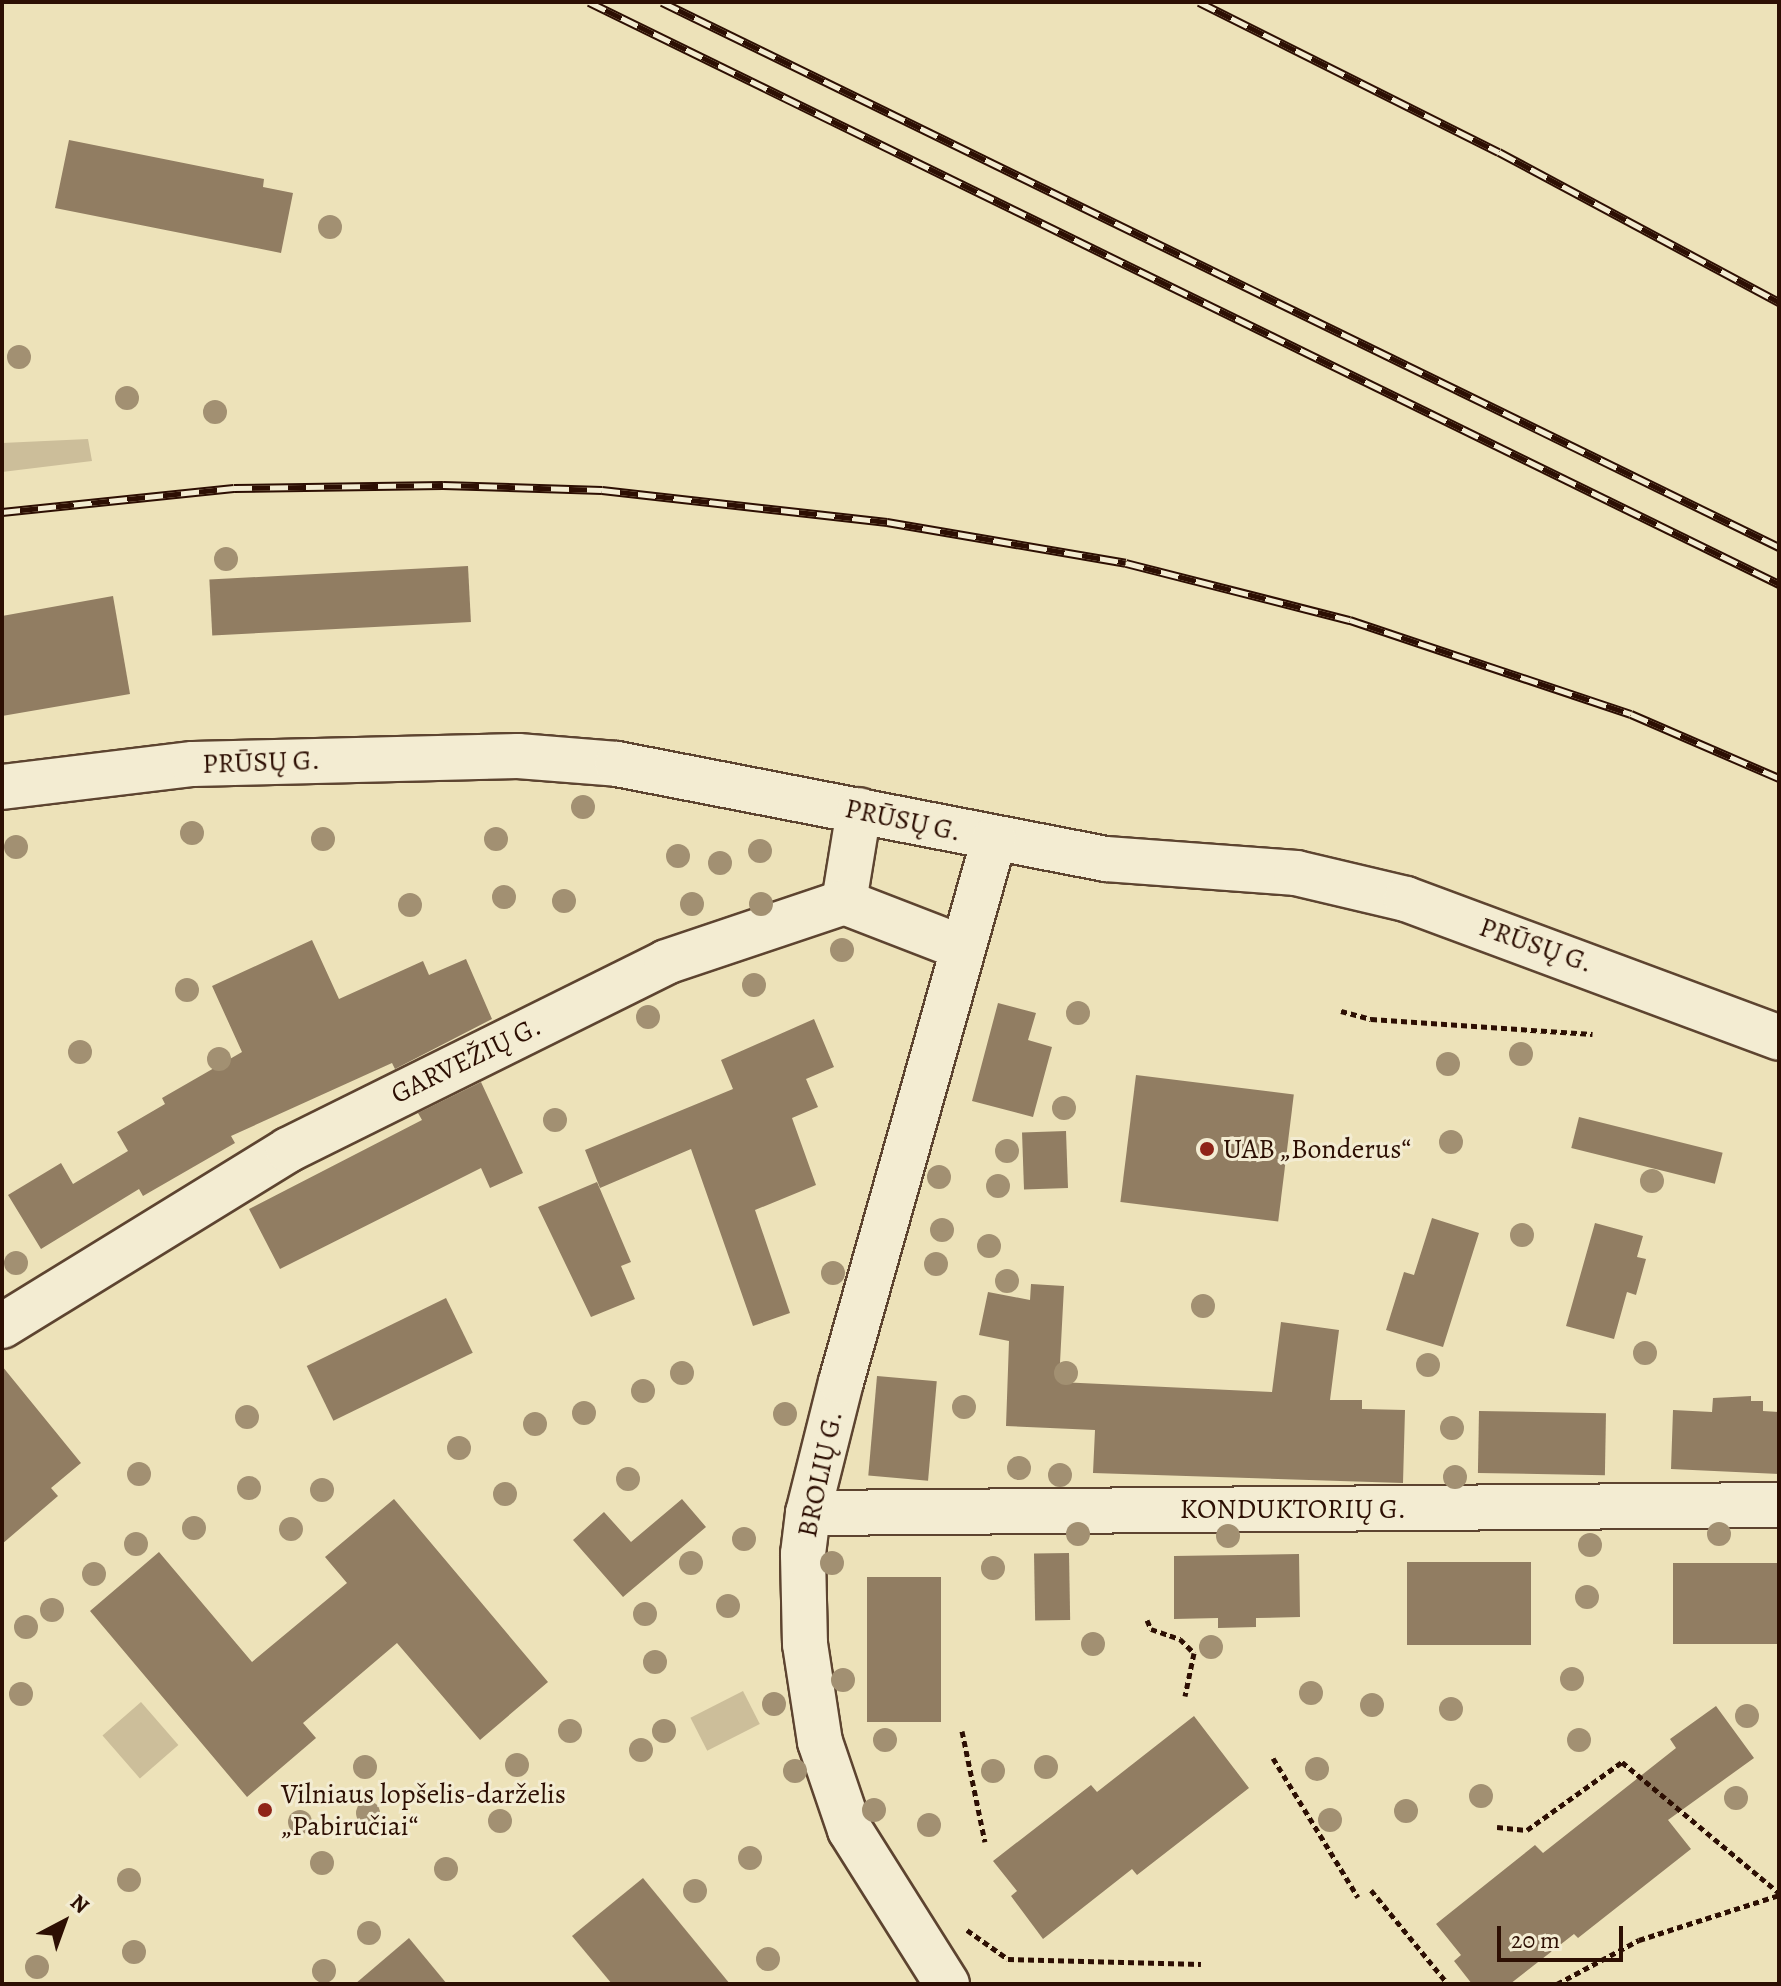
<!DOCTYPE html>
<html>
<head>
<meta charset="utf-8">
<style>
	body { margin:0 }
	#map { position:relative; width:1781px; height:1986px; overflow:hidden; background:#ede2b9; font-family:Alegreya,serif }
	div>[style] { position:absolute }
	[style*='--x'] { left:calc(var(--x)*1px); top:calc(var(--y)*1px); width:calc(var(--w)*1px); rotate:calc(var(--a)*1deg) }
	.green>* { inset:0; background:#ccbe9a; transform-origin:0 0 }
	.building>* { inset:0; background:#917d62; transform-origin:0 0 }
	.path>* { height:5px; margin-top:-2.5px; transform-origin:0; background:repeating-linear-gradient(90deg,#2d0f03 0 6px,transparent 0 10px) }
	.roads { filter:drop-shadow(2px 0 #5d4430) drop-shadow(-2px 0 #5d4430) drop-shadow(0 2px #5d4430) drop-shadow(0 -2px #5d4430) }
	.street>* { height:44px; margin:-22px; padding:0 22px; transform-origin:22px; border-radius:22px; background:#f3ecd2 }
	.rail>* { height:9px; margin-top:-4.5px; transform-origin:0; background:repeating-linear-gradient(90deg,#f3ecd2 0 18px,#2d0f03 0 36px); box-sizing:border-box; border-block:2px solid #2d0f03 }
	.trees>* { width:24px; height:24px; margin:-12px; border-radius:50%; background:#a29072 }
	.dots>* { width:22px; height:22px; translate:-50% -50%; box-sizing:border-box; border:4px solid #f3ecd2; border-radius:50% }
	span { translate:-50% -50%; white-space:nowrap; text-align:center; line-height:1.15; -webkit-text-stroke:6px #f3ecd2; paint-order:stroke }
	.street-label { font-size:28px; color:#2d0f03 }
	.poi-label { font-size:28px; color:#2d0f03 }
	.left { translate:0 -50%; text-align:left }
	.frame { position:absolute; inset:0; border:4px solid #2d0f03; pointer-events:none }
	.north { position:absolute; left:24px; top:1882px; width:80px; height:80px; -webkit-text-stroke:6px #f3ecd2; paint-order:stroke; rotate:41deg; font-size:22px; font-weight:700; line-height:32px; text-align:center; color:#2d0f03 }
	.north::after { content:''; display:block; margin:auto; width:28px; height:36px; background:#2d0f03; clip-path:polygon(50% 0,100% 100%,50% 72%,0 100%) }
	.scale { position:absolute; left:1497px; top:1926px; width:126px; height:36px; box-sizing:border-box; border:4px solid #2d0f03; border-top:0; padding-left:10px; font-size:24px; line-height:28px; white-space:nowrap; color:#2d0f03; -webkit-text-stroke:6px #f3ecd2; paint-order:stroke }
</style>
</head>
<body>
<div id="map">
	<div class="green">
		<div style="clip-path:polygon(88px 439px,92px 461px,2px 472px,2px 443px)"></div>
		<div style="left:743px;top:1691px;width:37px;height:59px;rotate:63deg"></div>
		<div style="left:141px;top:1702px;width:57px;height:51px;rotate:49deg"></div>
	</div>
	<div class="building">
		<div style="clip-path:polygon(69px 140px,264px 179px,263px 187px,293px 193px,281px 253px,55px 208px)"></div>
		<div style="left:468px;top:566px;width:56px;height:259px;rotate:87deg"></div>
		<div style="clip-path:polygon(113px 596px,130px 694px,2px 716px,2px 616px)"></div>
		<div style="clip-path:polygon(312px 940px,339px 999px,423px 961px,429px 975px,466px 959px,492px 1019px,395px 1069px,392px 1063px,231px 1136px,235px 1143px,143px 1196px,139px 1189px,41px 1249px,8px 1195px,61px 1163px,73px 1184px,128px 1151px,117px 1132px,165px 1104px,162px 1098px,242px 1052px,212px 986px)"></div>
		<div style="clip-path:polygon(998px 1003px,1036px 1013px,1028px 1040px,1052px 1047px,1033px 1117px,972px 1101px)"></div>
		<div style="clip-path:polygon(814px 1019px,834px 1067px,806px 1079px,818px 1107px,792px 1118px,816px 1185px,755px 1210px,790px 1313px,753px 1326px,691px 1149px,600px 1188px,585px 1150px,733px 1089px,721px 1060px)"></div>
		<div style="left:1136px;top:1075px;width:159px;height:128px;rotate:7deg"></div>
		<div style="clip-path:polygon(481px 1082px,523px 1173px,490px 1188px,481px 1168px,280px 1269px,249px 1209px,422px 1120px,418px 1113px)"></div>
		<div style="left:1579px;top:1117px;width:148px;height:32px;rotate:14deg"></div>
		<div style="left:1066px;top:1131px;width:57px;height:44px;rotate:88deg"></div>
		<div style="clip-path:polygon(597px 1182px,631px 1262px,621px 1266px,635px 1299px,591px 1317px,538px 1207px)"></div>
		<div style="clip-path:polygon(1432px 1218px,1479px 1233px,1443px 1347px,1386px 1330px,1404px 1272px,1414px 1275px)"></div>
		<div style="clip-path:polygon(1595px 1223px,1643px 1236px,1637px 1257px,1646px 1259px,1636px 1295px,1627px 1292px,1614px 1339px,1566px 1326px)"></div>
		<div style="clip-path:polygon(1031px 1284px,1064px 1286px,1059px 1382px,1272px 1392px,1281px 1322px,1339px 1330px,1330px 1400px,1362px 1400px,1362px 1409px,1405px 1410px,1403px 1483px,1093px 1473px,1095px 1430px,1006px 1426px,1009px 1341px,979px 1335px,988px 1292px,1030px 1300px)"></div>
		<div style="left:446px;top:1298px;width:61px;height:155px;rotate:64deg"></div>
		<div style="clip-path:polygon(2px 1366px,81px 1463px,51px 1488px,58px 1496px,2px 1544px)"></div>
		<div style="left:877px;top:1376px;width:60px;height:100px;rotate:5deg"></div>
		<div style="clip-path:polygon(1751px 1396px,1751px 1401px,1763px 1401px,1763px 1411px,1779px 1412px,1779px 1474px,1671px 1469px,1673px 1410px,1712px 1412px,1713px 1398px)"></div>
		<div style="left:1479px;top:1411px;width:127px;height:62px;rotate:1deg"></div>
		<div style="clip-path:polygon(394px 1499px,548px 1682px,480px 1740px,397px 1643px,303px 1723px,316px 1738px,247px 1797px,90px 1611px,159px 1552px,252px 1662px,347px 1583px,325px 1557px)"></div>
		<div style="clip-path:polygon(682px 1499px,706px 1527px,623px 1597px,573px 1540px,604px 1512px,631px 1542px)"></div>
		<div style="left:1069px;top:1553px;width:67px;height:35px;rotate:89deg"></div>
		<div style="clip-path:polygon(1299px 1554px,1300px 1617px,1256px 1618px,1256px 1627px,1218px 1628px,1218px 1618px,1174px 1619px,1174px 1556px)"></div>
		<div style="left:1407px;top:1562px;width:124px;height:83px"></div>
		<div style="left:1673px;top:1563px;width:106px;height:81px"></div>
		<div style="left:867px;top:1577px;width:74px;height:145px"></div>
		<div style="clip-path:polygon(1716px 1706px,1754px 1758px,1668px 1820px,1691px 1849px,1578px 1938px,1574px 1934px,1510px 1984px,1472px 1984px,1454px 1961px,1461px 1955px,1436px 1924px,1535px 1845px,1543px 1853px,1676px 1748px,1670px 1739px)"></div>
		<div style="clip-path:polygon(1194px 1716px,1249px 1788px,1137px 1875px,1132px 1869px,1043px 1939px,1011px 1896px,1017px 1891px,993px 1861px,1091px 1785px,1097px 1792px)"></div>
		<div style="clip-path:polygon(643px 1878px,730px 1984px,612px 1984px,572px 1936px)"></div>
		<div style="clip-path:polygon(409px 1938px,447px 1984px,355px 1984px)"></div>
	</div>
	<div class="path">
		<div style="--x:1341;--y:1011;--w:31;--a:15"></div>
		<div style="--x:1371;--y:1019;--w:222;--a:3.9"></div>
		<div style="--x:1147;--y:1620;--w:10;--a:66"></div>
		<div style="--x:1151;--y:1629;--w:31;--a:19"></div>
		<div style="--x:1180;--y:1639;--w:20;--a:45"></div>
		<div style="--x:1194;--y:1653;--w:44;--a:101.8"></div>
		<div style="--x:962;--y:1731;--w:113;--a:78.3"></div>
		<div style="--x:1273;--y:1758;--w:163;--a:58.6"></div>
		<div style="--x:1497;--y:1827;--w:30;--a:6"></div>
		<div style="--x:1527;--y:1830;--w:117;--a:-35.6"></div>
		<div style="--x:1622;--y:1762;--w:204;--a:39.8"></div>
		<div style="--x:1371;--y:1890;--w:122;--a:50.7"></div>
		<div style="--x:967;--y:1930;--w:50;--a:35.3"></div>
		<div style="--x:1008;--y:1959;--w:193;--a:1.5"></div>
		<div style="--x:1557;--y:1984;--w:93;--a:-28.2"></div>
		<div style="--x:1639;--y:1940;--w:147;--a:-17.8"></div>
	</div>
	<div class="roads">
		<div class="street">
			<div style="--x:2;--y:787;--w:192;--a:-6.9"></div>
			<div style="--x:193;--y:764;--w:325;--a:-1.4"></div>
			<div style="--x:518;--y:756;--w:99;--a:4.6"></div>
			<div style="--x:617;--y:764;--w:498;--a:11"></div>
			<div style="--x:1106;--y:859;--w:191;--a:4.2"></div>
			<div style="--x:1296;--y:873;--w:113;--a:13.3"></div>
			<div style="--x:1406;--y:899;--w:398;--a:20.4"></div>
			<div style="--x:844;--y:902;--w:93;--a:-80.7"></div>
			<div style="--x:2;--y:1326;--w:336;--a:-31.6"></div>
			<div style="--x:288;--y:1150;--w:422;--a:-26.4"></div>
			<div style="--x:666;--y:962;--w:188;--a:-18.6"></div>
			<div style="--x:844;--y:902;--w:124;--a:21.2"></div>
			<div style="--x:808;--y:1513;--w:971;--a:-0.47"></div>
			<div style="--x:947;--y:1984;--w:182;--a:-122.2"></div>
			<div style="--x:850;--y:1830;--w:93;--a:-108.8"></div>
			<div style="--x:820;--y:1742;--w:99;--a:-98.7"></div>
			<div style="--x:805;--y:1644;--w:90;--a:-91.3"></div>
			<div style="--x:803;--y:1554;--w:41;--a:-83"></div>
			<div style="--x:808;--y:1513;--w:135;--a:-75.9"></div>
			<div style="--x:841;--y:1382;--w:564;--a:-74.26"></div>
		</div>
	</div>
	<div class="rail">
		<div style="--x:589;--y:2;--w:1325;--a:26.06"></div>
		<div style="--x:662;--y:2;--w:1243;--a:26.01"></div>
		<div style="--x:1199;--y:2;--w:335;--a:26.6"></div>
		<div style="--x:1499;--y:152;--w:318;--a:28.2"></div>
		<div style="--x:2;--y:512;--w:233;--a:-5.9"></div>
		<div style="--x:234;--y:488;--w:209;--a:-0.8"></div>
		<div style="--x:443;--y:485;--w:159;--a:1.8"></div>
		<div style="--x:602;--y:490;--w:287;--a:6.4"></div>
		<div style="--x:887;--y:522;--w:242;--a:9.7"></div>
		<div style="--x:1126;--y:563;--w:231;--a:14.3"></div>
		<div style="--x:1350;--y:620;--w:296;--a:18.5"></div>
		<div style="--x:1631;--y:714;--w:161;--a:23.4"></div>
	</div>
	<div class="trees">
		<div style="left:330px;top:227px"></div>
		<div style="left:19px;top:357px"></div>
		<div style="left:127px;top:398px"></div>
		<div style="left:215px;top:412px"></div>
		<div style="left:226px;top:559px"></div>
		<div style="left:583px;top:807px"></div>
		<div style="left:192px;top:833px"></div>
		<div style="left:323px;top:839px"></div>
		<div style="left:496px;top:839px"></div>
		<div style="left:16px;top:847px"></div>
		<div style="left:760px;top:851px"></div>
		<div style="left:678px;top:856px"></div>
		<div style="left:720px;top:863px"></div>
		<div style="left:504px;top:897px"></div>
		<div style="left:564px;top:901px"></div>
		<div style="left:692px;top:904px"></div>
		<div style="left:761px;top:904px"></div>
		<div style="left:410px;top:905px"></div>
		<div style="left:842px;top:950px"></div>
		<div style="left:754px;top:985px"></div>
		<div style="left:187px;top:990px"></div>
		<div style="left:1078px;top:1013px"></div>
		<div style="left:648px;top:1017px"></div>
		<div style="left:80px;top:1052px"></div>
		<div style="left:1521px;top:1054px"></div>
		<div style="left:219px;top:1059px"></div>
		<div style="left:1448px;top:1064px"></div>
		<div style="left:1064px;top:1108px"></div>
		<div style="left:555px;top:1120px"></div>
		<div style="left:1451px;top:1142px"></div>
		<div style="left:1007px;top:1151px"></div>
		<div style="left:939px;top:1177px"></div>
		<div style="left:1652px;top:1181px"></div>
		<div style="left:998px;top:1186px"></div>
		<div style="left:942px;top:1230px"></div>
		<div style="left:1522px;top:1235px"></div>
		<div style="left:989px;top:1246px"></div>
		<div style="left:16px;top:1263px"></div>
		<div style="left:936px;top:1264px"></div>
		<div style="left:833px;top:1273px"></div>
		<div style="left:1007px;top:1281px"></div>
		<div style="left:1203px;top:1306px"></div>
		<div style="left:1645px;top:1353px"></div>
		<div style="left:1428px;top:1365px"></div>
		<div style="left:682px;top:1373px"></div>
		<div style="left:1066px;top:1373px"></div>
		<div style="left:643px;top:1391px"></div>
		<div style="left:964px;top:1407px"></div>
		<div style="left:584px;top:1413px"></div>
		<div style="left:785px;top:1414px"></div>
		<div style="left:247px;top:1417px"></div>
		<div style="left:535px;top:1424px"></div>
		<div style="left:1452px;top:1428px"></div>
		<div style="left:459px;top:1448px"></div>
		<div style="left:1019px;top:1468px"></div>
		<div style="left:139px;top:1474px"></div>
		<div style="left:1060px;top:1475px"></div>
		<div style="left:1455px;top:1477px"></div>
		<div style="left:628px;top:1479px"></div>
		<div style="left:249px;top:1488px"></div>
		<div style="left:322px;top:1490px"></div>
		<div style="left:505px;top:1494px"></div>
		<div style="left:194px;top:1528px"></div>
		<div style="left:291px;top:1529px"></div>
		<div style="left:1078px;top:1534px"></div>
		<div style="left:1719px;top:1534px"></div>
		<div style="left:1228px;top:1536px"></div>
		<div style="left:744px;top:1539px"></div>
		<div style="left:136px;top:1544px"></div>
		<div style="left:1590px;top:1545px"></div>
		<div style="left:691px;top:1563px"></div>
		<div style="left:832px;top:1563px"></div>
		<div style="left:993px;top:1568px"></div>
		<div style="left:94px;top:1574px"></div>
		<div style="left:1587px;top:1597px"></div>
		<div style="left:728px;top:1606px"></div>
		<div style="left:52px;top:1610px"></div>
		<div style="left:645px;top:1614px"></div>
		<div style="left:26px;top:1627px"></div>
		<div style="left:1093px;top:1644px"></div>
		<div style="left:1211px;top:1647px"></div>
		<div style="left:655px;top:1662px"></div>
		<div style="left:1572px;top:1679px"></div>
		<div style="left:843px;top:1680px"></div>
		<div style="left:1311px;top:1693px"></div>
		<div style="left:21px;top:1694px"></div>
		<div style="left:774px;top:1704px"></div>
		<div style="left:1372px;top:1705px"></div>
		<div style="left:1451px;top:1709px"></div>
		<div style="left:1747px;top:1716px"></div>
		<div style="left:570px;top:1731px"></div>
		<div style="left:664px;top:1731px"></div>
		<div style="left:885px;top:1740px"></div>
		<div style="left:1579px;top:1740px"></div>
		<div style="left:641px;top:1750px"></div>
		<div style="left:517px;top:1765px"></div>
		<div style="left:365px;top:1767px"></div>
		<div style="left:1046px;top:1767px"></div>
		<div style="left:1317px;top:1769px"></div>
		<div style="left:795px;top:1771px"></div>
		<div style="left:993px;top:1771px"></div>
		<div style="left:1481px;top:1796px"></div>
		<div style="left:1736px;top:1798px"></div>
		<div style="left:874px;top:1810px"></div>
		<div style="left:1406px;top:1811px"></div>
		<div style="left:368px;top:1813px"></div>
		<div style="left:1330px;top:1820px"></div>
		<div style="left:500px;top:1821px"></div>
		<div style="left:300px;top:1822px"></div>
		<div style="left:929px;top:1825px"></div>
		<div style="left:750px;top:1858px"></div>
		<div style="left:322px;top:1863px"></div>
		<div style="left:446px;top:1869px"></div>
		<div style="left:129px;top:1880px"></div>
		<div style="left:695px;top:1891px"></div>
		<div style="left:369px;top:1933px"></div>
		<div style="left:134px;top:1952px"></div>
		<div style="left:768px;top:1959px"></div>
		<div style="left:37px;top:1967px"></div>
		<div style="left:324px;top:1971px"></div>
	</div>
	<div class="dots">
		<div style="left:1207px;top:1149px;background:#8f2418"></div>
		<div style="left:265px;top:1810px;background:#8f2418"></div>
	</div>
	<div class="street-label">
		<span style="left:261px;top:762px;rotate:-2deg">PRŪSŲ G.</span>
		<span style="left:903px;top:820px;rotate:12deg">PRŪSŲ G.</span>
		<span style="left:1536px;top:945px;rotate:19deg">PRŪSŲ G.</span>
		<span style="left:466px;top:1060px;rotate:-26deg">GARVEŽIŲ G.</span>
		<span style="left:820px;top:1474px;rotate:-78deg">BROLIŲ G.</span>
		<span style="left:1293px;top:1509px">KONDUKTORIŲ G.</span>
	</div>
	<div class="poi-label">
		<span class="left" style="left:1223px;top:1149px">UAB „Bonderus“</span>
		<span class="left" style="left:281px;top:1810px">Vilniaus lopšelis-darželis<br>„Pabiručiai“</span>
	</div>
	<div class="frame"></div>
	<div class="north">N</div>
	<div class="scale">20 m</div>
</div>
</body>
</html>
